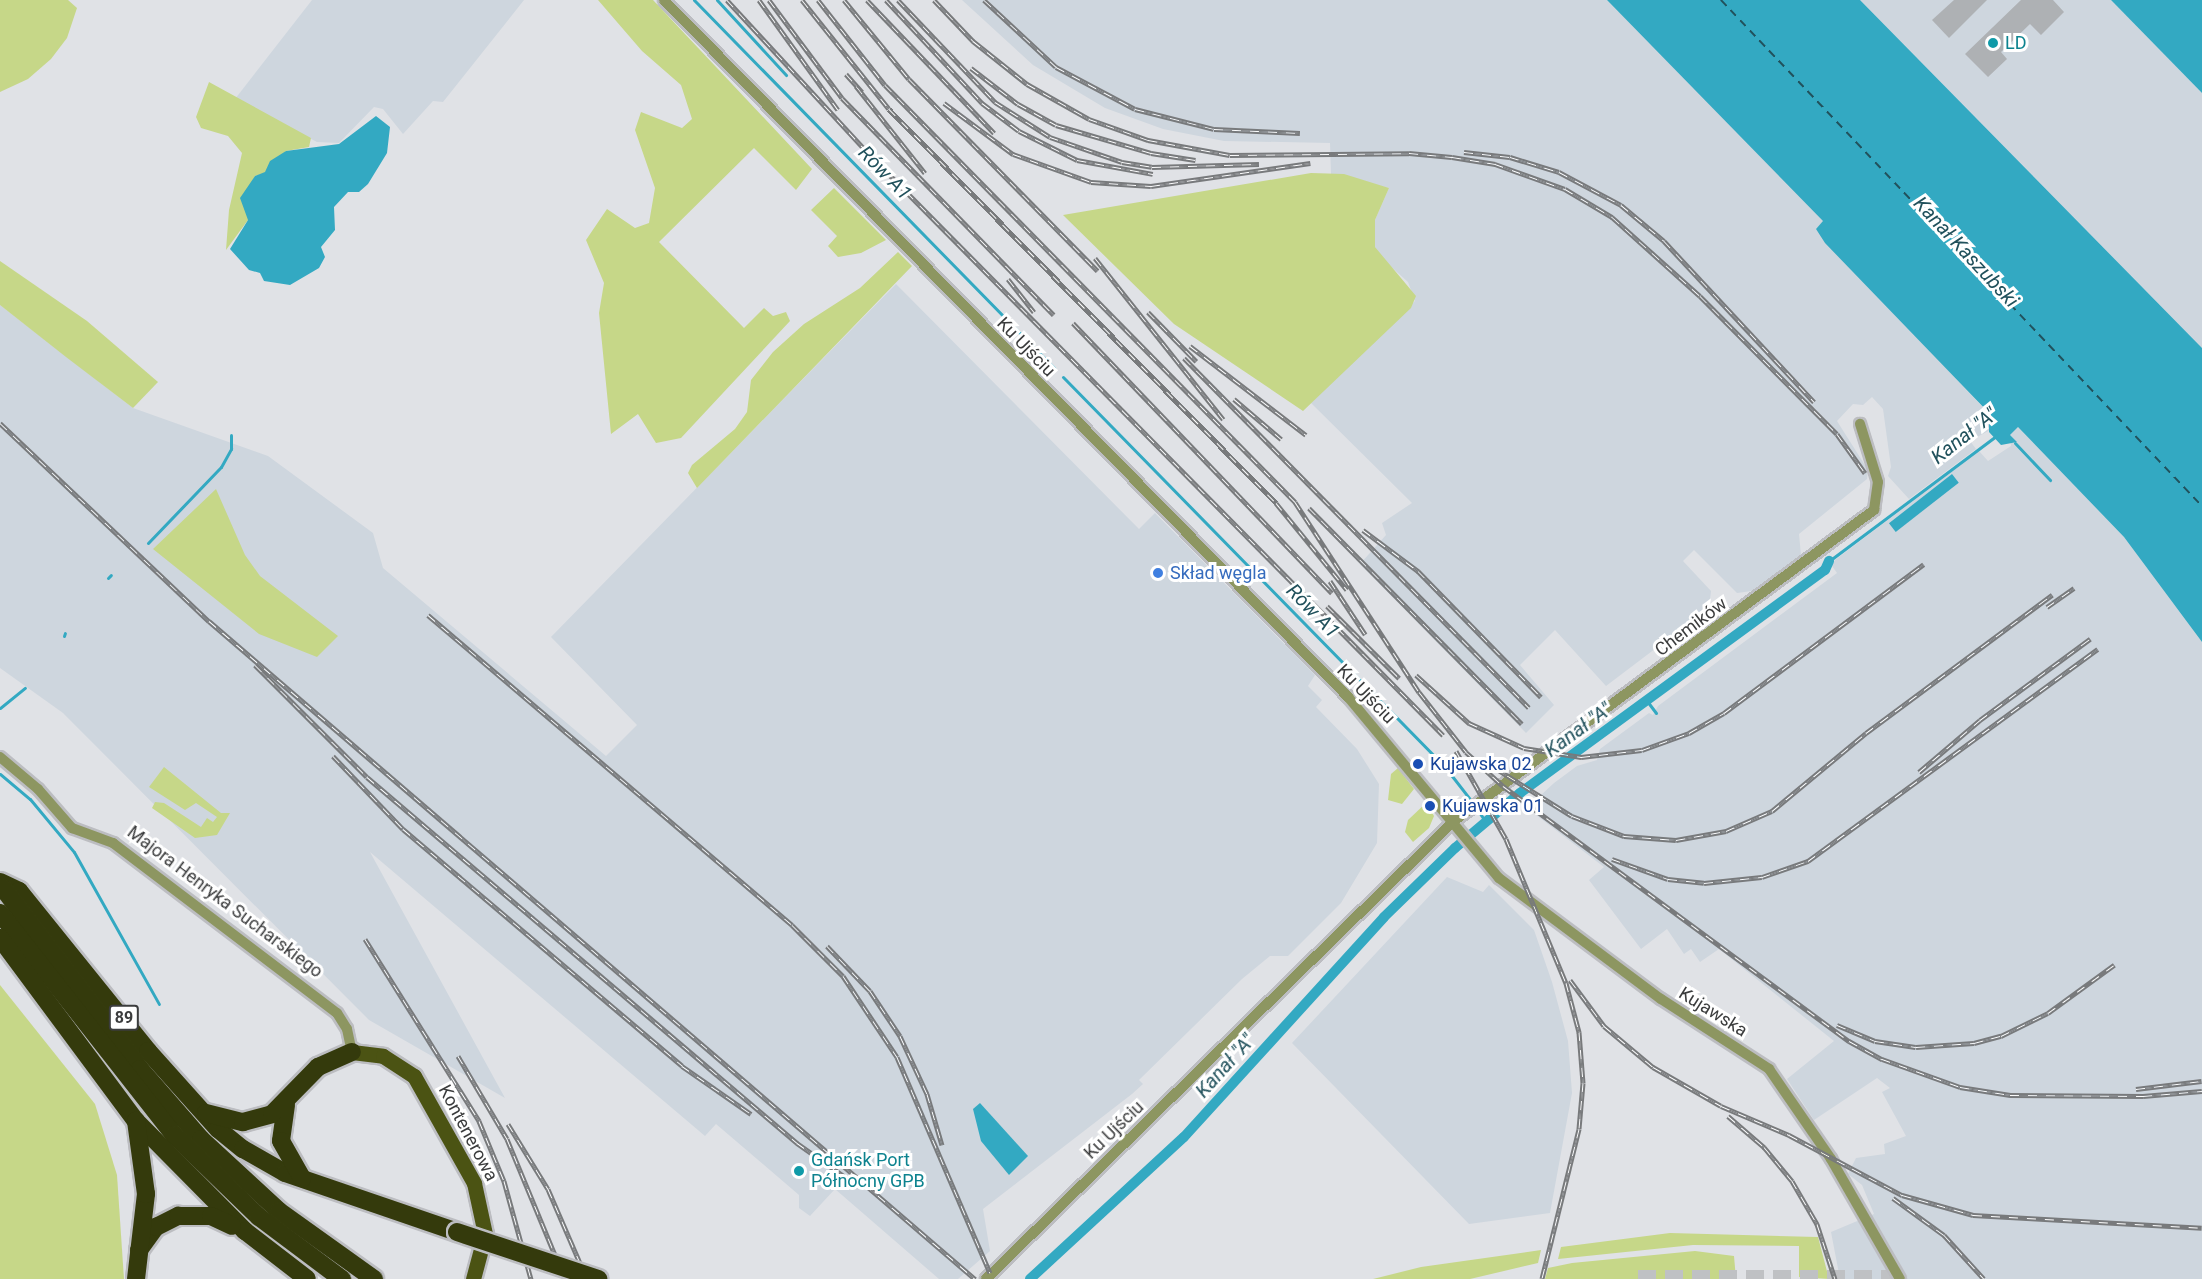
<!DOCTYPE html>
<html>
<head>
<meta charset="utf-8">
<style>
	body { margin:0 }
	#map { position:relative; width:2202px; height:1279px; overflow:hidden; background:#e0e2e6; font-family:Roboto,sans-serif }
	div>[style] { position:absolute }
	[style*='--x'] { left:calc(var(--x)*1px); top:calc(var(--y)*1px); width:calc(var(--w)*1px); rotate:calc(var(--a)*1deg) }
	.built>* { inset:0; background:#ced6de }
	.green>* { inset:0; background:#c6d788 }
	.water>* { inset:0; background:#33a9c2; transform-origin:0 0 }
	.stream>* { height:3px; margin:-1.5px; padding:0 1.5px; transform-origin:1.5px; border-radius:1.5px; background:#33a9c2 }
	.canal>* { height:10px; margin:-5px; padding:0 5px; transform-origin:5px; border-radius:5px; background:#33a9c2 }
	.ferry>* { height:1.5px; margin-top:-0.75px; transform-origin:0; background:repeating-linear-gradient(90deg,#21515c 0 8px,transparent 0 14px) }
	.building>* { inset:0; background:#aeb1b4 }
	.highway-tunnel>* { height:18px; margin-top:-9px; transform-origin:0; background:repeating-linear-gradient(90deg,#bfc1c4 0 18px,transparent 0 27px) }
	.roads { filter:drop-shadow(2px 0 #bcbdc1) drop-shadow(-2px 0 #bcbdc1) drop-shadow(0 2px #bcbdc1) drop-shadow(0 -2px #bcbdc1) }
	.street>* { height:10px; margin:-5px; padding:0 5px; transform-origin:5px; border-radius:5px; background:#8d9661 }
	.primary>* { height:15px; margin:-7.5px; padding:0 7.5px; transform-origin:7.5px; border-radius:7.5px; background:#4b5313 }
	.highway>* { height:18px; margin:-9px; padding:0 9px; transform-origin:9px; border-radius:9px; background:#343a0c }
	.rail>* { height:5px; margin-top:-2.5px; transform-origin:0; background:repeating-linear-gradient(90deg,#fff 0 9px,#787a7c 0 18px); box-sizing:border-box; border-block:2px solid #787a7c }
	.bridges { filter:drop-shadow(2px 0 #bcbdc1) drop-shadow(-2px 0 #bcbdc1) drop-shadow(0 2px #bcbdc1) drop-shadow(0 -2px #bcbdc1) }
	.highway-bridge>* { height:18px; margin:-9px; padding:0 9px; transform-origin:9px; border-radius:9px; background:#343a0c }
	.dots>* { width:16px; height:16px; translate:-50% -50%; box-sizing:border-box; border:3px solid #fff; border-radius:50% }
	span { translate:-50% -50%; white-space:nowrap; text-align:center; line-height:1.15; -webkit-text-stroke:6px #fff; paint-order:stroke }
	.shield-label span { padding:2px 4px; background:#fff; border:2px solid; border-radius:4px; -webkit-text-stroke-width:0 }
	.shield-label { font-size:16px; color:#3b3c3d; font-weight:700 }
	.culture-label { font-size:18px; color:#0d838f }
	.left { translate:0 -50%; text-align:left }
	.street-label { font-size:18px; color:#3b3c3d }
	.shop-label { font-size:18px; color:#366cbe }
	.transit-label { font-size:18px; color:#164399 }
	.water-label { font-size:20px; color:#21515c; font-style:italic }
</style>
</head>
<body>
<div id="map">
	<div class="built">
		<div style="clip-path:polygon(312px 0,524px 0,443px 102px,433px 101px,403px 134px,383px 109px,374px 107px,339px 143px,317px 142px,235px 99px)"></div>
		<div style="clip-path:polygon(962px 0,1607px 0,1824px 221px,1816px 229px,1989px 414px,1992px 429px,1970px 441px,1976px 449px,1909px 499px,1888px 476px,1891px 467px,1883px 409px,1872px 397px,1863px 405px,1853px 404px,1837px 421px,1868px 470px,1867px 479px,1799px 534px,1801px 555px,1752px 591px,1737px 593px,1694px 550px,1683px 561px,1711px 591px,1709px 608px,1606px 686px,1555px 630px,1520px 665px,1554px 705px,1526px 733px,1360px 564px,1386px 535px,1382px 523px,1412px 503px,1311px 403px,1415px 301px,1408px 282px,1379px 256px,1375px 247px,1375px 220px,1389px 188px,1331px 174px,1330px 143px,1224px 141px,1163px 129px,1105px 108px,1033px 65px)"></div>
		<div style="clip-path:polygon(1860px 0,2111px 0,2202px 93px,2202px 348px)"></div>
		<div style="clip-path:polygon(896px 284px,1139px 529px,1155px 513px,1315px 675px,1308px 686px,1322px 700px,1316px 707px,1357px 749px,1379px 784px,1377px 843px,1341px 903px,1288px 956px,1270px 956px,1242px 979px,1139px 1080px,1143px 1084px,1132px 1094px,983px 1209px,990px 1251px,958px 1279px,939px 1279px,835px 1189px,810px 1216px,799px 1208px,799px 1195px,716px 1124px,705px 1136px,370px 852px,505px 1098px,369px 1020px,63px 713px,0 668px,0 305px,133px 408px,268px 456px,373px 533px,383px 568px,606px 756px,637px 725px,551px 637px)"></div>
		<div style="clip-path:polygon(2018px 427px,2124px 537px,2202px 642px,2202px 1279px,1840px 1279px,1831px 1232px,1874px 1214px,1862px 1185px,1848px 1174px,1856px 1158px,1885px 1154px,1884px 1144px,1906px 1136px,1882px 1092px,1890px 1088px,1877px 1078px,1814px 1120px,1787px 1079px,1834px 1041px,1719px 949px,1700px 962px,1691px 949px,1684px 954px,1667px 929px,1641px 949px,1589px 880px,1604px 867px,1527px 808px,1554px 783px,1577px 766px,1597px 760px,1600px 749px,1649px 713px,1653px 715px,1658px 706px,1837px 573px,1832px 566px,1835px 560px,1979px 451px,1988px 461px,2011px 446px,2010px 435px)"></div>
		<div style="clip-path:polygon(1447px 877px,1483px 892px,1489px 885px,1534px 930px,1552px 982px,1568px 1041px,1572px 1093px,1550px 1213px,1469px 1224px,1292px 1043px)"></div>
	</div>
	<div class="green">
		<div style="clip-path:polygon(0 0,68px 0,77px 8px,67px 38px,51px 59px,28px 79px,0 92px)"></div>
		<div style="clip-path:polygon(598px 0,653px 0,812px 169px,796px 190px,754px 148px,659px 242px,744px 328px,764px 308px,773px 316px,786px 312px,790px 321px,681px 438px,656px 443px,638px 414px,611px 434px,599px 313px,604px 283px,586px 240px,607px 209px,635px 228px,649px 223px,655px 188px,635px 130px,641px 112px,682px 128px,692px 119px,681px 85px,642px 51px)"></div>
		<div style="clip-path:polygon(209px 82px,311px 138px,309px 147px,286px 151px,265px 173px,255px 176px,248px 191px,248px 220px,226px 250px,229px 210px,242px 153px,228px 136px,201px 128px,196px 117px)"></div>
		<div style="clip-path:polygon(1311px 173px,1344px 174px,1389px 188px,1375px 220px,1375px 247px,1416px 296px,1411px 308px,1303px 411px,1174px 324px,1063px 215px)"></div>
		<div style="clip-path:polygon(834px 188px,886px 240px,861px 253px,838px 257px,828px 246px,837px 236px,811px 210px)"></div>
		<div style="clip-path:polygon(898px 252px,912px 266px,697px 488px,688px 473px,692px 465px,735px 429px,747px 412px,751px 380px,773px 352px,804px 324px,860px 288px)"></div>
		<div style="clip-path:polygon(0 261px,87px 321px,158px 382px,133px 408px,66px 357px,0 305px)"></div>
		<div style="clip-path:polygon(216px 489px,245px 555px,260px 576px,338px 636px,317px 657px,259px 634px,153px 549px)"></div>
		<div style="clip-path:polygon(164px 767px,221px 813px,230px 813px,217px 835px,195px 838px,152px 808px,155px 802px,164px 803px,201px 827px,207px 818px,213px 822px,217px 817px,196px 803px,185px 810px,149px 787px)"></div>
		<div style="clip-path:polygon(1398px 768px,1414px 789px,1402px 804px,1388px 800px,1391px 774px)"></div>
		<div style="clip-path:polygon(1426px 803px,1434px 816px,1429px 828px,1413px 842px,1405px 832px,1408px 820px)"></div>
		<div style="clip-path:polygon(0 985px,95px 1104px,117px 1175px,124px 1279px,0 1279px)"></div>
		<div style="clip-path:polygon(1670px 1233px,1818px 1237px,1829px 1279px,1799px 1277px,1799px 1246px,1693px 1245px,1558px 1259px,1561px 1247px)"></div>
		<div style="clip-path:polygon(1541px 1250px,1538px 1263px,1470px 1279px,1373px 1279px,1421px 1267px)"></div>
		<div style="clip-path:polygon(1695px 1251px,1734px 1256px,1736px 1279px,1545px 1279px,1548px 1268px,1572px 1263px)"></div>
	</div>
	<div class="water">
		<div style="clip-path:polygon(1607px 0,1860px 0,2202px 348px,2202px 642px,2124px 537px,2018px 427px,2010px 435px,2017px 442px,2001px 445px,1989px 432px,1989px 413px,1825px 243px,1816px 229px,1823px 221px)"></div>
		<div style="clip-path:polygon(2111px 0,2202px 0,2202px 93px)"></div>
		<div style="clip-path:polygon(376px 116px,390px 127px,387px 153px,368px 184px,359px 192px,348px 192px,334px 207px,335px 230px,321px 247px,325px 257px,319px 268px,290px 285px,264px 281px,260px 273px,249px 270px,230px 249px,248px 220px,240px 198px,255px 176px,265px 172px,270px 161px,286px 151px,339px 144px)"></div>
		<div style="left:1952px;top:474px;width:11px;height:80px;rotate:52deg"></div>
		<div style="clip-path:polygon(980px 1103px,1028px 1156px,1009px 1175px,981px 1141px,973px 1109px)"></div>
	</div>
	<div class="stream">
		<div style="--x:694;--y:0;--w:515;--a:45.63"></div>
		<div style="--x:717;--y:0;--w:102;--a:47.4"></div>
		<div style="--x:1063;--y:377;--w:546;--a:45.59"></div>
		<div style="--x:1445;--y:767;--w:46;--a:52.1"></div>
		<div style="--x:2015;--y:443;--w:51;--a:46.6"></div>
		<div style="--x:148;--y:543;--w:105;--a:-46.2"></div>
		<div style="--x:221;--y:467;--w:21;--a:-61"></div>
		<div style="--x:231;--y:449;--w:14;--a:-90"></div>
		<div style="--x:1829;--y:561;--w:209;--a:-36.8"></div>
		<div style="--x:108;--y:578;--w:4;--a:-45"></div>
		<div style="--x:64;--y:636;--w:3;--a:-72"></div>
		<div style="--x:1647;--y:701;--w:15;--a:53"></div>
		<div style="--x:0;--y:708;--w:32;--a:-39"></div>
		<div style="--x:0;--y:774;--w:39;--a:40"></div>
		<div style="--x:30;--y:799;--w:69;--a:50.3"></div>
		<div style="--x:74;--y:852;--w:174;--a:60.8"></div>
		<div style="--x:1477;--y:809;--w:14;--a:56"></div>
	</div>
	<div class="canal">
		<div style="--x:1030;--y:1279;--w:209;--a:-42.7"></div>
		<div style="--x:1184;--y:1137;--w:297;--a:-47.7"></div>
		<div style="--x:1384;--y:917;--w:99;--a:-44.2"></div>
		<div style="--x:1455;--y:848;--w:85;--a:-40.2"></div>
		<div style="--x:1520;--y:793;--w:378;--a:-36.2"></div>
		<div style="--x:1825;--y:570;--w:10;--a:-66"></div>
	</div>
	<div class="ferry">
		<div style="--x:1721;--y:0;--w:698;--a:46.45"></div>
	</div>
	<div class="building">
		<div style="clip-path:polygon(1954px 0,1987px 0,1949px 38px,1932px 20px)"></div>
		<div style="clip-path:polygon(2021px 0,2053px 0,2064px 12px,2041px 35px,2030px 24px,2001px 52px,2007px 59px,1988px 77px,1965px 54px)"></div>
	</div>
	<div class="highway-tunnel">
		<div style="--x:1638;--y:1279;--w:269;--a:0"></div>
	</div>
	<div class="roads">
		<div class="street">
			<div style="--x:664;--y:0;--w:977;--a:45.54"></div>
			<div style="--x:1348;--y:697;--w:236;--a:50.2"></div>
			<div style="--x:1499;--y:878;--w:202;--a:36.8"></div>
			<div style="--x:1661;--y:999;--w:129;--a:32.9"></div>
			<div style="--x:1769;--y:1069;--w:109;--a:55.4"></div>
			<div style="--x:1831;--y:1159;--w:138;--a:60.1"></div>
			<div style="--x:0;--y:757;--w:50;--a:40.1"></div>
			<div style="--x:38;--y:789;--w:52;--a:48.9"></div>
			<div style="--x:72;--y:828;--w:44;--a:20.1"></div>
			<div style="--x:113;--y:843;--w:281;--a:37.2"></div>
			<div style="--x:337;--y:1013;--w:19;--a:58"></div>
			<div style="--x:347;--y:1029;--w:24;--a:78"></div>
			<div style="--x:986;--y:1279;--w:655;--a:-44.38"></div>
			<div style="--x:1454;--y:821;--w:523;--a:-36.52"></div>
			<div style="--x:1874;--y:510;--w:28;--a:-82"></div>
			<div style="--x:1878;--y:482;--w:61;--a:-107.2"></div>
		</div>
		<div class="primary">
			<div style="--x:352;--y:1052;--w:31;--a:7"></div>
			<div style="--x:383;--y:1056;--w:37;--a:33"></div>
			<div style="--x:414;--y:1076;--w:123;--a:60.7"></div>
			<div style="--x:474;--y:1183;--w:52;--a:77.8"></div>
			<div style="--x:485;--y:1234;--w:47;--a:104.9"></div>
		</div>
		<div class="highway">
			<div style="--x:0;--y:882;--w:21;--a:25"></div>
			<div style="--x:19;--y:891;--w:206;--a:51.1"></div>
			<div style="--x:148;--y:1051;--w:105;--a:48.1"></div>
			<div style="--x:218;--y:1129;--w:32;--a:39"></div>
			<div style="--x:243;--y:1149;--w:48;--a:29.7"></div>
			<div style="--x:285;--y:1173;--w:182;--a:18.9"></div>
			<div style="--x:2;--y:887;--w:228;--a:52.8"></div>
			<div style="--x:140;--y:1069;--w:93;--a:48.9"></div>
			<div style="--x:201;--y:1139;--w:106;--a:42.7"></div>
			<div style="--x:279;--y:1211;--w:117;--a:35.6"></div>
			<div style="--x:0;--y:913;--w:282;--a:51.9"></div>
			<div style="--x:174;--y:1135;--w:118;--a:44"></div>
			<div style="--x:259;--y:1217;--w:104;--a:36.8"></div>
			<div style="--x:0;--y:938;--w:228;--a:53.4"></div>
			<div style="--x:136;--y:1121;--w:155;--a:45.3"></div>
			<div style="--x:245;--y:1231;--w:78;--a:37.7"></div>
			<div style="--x:286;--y:1105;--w:36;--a:98"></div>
			<div style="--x:281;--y:1141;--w:43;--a:60.4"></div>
			<div style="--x:206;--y:1113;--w:38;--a:14"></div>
			<div style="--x:243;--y:1122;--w:30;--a:-15"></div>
			<div style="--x:272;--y:1114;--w:66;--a:-45.6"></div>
			<div style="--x:318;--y:1067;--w:37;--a:-24"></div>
			<div style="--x:139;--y:1250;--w:29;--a:-54"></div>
			<div style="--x:156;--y:1227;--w:25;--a:-27"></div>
			<div style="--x:178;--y:1216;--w:33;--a:0"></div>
			<div style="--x:211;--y:1216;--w:23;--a:25"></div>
			<div style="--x:136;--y:1279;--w:86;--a:-83.3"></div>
			<div style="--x:146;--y:1194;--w:74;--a:-97.8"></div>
		</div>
	</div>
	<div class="rail">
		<div style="--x:727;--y:0;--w:209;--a:47.3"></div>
		<div style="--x:869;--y:154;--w:817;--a:45.35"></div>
		<div style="--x:759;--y:0;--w:135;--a:54.3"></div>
		<div style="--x:769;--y:0;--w:122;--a:53.3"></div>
		<div style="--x:842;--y:98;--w:303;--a:45.7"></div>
		<div style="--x:802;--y:0;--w:139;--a:51.4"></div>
		<div style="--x:889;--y:109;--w:552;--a:45.51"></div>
		<div style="--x:1276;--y:503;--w:112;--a:50.8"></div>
		<div style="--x:818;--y:0;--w:108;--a:51.8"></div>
		<div style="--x:885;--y:85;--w:585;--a:45.48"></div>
		<div style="--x:1295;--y:502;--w:227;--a:56.9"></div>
		<div style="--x:1419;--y:692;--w:76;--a:51.9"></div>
		<div style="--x:1466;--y:752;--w:50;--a:42.6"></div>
		<div style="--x:1503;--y:786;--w:430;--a:36.4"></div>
		<div style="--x:1849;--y:1041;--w:38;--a:29"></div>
		<div style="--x:1882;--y:1059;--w:83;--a:19.7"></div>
		<div style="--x:1960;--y:1087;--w:51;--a:9.1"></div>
		<div style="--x:2010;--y:1095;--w:133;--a:0.4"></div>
		<div style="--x:2143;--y:1096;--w:59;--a:-4.8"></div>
		<div style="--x:844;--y:0;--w:102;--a:50.6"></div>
		<div style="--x:909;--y:79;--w:269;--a:45.5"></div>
		<div style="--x:867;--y:0;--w:184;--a:46.3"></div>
		<div style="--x:886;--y:0;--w:141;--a:47"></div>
		<div style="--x:982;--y:103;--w:46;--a:37.1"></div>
		<div style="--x:1019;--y:131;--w:65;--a:26.6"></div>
		<div style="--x:1077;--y:160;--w:77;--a:10.4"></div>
		<div style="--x:898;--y:0;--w:141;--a:46.4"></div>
		<div style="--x:995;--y:102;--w:65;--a:32.5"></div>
		<div style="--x:1050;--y:137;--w:76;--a:19.1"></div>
		<div style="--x:1122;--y:162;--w:30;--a:9"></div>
		<div style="--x:1152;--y:167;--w:107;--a:-1.6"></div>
		<div style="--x:934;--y:0;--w:57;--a:46.4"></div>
		<div style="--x:973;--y:41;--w:69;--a:38.5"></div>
		<div style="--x:1027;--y:84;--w:71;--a:29.4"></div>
		<div style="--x:1089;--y:119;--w:63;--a:19.6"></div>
		<div style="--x:1148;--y:140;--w:83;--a:10.4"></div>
		<div style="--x:1230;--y:155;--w:179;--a:-0.6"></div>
		<div style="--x:1409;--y:153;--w:43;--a:5.3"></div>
		<div style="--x:1452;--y:157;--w:44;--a:9.2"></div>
		<div style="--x:1495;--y:164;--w:74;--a:19.7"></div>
		<div style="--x:1565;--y:189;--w:55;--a:30.8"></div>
		<div style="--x:1612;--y:217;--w:118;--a:41.9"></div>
		<div style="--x:1700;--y:296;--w:194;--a:45.2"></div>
		<div style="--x:1837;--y:434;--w:48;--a:54.3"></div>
		<div style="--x:984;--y:0;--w:98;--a:42.9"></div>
		<div style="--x:1056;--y:67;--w:89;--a:28"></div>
		<div style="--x:1135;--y:109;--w:81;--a:14.2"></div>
		<div style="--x:1214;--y:129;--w:86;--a:2.7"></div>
		<div style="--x:971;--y:68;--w:59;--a:37.5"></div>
		<div style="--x:1018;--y:104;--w:43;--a:28.9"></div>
		<div style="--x:1056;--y:125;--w:99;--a:16.4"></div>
		<div style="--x:1151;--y:153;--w:45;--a:9"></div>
		<div style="--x:846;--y:74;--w:24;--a:48"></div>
		<div style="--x:856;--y:86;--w:111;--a:51.6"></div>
		<div style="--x:944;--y:103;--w:86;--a:36.5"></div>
		<div style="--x:1013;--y:154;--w:83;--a:19.7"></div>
		<div style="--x:1091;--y:182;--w:60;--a:3.8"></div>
		<div style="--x:1151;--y:186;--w:161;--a:-8.2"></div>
		<div style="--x:1464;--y:152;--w:46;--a:6.2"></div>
		<div style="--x:1510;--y:157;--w:51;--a:17"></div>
		<div style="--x:1559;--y:172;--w:70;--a:28"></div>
		<div style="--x:1621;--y:205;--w:56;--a:39.9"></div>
		<div style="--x:1664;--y:241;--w:220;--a:47"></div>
		<div style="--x:1095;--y:258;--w:206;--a:51.5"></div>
		<div style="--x:1008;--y:279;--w:42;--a:51.8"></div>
		<div style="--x:1148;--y:312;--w:69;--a:45.6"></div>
		<div style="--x:1073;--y:323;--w:374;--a:46.2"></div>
		<div style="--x:1190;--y:346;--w:146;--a:37.5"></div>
		<div style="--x:1184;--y:358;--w:491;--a:45.4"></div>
		<div style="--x:1234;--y:399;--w:62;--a:40.4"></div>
		<div style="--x:0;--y:423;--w:288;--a:43.5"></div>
		<div style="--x:209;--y:621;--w:1010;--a:40.66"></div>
		<div style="--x:1309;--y:508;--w:303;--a:45.4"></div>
		<div style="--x:1363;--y:530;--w:69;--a:36.7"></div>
		<div style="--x:1418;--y:571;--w:176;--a:45.7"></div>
		<div style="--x:1330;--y:581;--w:64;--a:56.6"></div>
		<div style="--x:1327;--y:606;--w:102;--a:45"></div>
		<div style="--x:2047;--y:607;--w:33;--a:-35"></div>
		<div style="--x:428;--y:615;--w:478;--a:40.4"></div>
		<div style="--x:792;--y:925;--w:72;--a:45"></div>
		<div style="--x:843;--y:976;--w:97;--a:56.3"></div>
		<div style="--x:897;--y:1057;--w:235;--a:66.7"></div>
		<div style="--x:255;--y:665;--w:158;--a:45"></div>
		<div style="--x:367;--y:777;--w:565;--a:40.4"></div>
		<div style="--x:797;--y:1143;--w:75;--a:35.2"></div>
		<div style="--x:1416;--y:675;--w:72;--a:42.2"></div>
		<div style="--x:1469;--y:723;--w:60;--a:24.4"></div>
		<div style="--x:1524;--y:748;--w:58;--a:9"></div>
		<div style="--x:1581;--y:757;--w:61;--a:-6.5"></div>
		<div style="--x:1642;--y:750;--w:50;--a:-19.9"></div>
		<div style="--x:1689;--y:733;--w:40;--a:-29.7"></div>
		<div style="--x:1724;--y:713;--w:249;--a:-36.7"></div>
		<div style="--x:1456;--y:751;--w:101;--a:60.4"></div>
		<div style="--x:1506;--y:839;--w:156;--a:67.4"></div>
		<div style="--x:1566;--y:983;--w:51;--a:75.1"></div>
		<div style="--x:1579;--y:1032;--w:51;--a:85.5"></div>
		<div style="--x:1583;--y:1083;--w:46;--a:95"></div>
		<div style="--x:1579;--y:1129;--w:154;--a:103.9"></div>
		<div style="--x:333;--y:756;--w:101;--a:46.2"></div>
		<div style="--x:403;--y:829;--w:366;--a:40.3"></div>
		<div style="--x:682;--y:1066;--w:84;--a:34.8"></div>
		<div style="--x:1492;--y:766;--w:94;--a:32"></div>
		<div style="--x:1572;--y:816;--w:56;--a:21"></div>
		<div style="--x:1624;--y:836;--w:52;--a:4.4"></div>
		<div style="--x:1676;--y:840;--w:51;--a:-10.2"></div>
		<div style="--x:1726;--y:831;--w:50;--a:-23.5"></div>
		<div style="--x:1772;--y:811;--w:122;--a:-39.7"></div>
		<div style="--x:1866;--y:733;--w:232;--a:-36.6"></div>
		<div style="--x:1919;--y:772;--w:80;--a:-40.4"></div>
		<div style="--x:1980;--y:720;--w:137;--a:-36.4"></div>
		<div style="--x:1612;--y:859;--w:59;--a:19.7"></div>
		<div style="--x:1668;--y:879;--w:36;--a:6"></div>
		<div style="--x:1704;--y:883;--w:58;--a:-5.9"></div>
		<div style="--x:1762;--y:877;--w:49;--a:-19.2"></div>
		<div style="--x:1808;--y:861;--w:359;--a:-36.2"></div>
		<div style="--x:365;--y:939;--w:215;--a:57.9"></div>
		<div style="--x:479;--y:1121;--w:65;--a:67.4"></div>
		<div style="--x:504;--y:1181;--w:102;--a:74.6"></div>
		<div style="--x:827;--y:946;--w:62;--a:46.3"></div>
		<div style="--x:870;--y:991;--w:54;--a:56.3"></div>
		<div style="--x:900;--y:1036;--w:64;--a:65"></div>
		<div style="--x:927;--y:1094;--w:53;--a:73.6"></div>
		<div style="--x:1570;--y:980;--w:57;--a:53.5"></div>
		<div style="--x:1604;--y:1026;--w:64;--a:39.9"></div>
		<div style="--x:1653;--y:1067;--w:78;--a:29.8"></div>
		<div style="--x:1721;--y:1106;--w:74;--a:23.1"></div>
		<div style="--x:1789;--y:1135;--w:128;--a:28"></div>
		<div style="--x:1902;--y:1195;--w:74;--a:15.7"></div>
		<div style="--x:1973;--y:1215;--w:229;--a:3.2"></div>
		<div style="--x:1837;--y:1025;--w:41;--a:22.8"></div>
		<div style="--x:1875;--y:1041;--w:41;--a:8.3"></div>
		<div style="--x:1916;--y:1047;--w:58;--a:-3.9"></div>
		<div style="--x:1974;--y:1043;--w:28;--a:-15"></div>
		<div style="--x:2001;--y:1036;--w:52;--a:-26.1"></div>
		<div style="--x:2048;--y:1013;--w:82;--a:-36"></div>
		<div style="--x:458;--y:1056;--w:96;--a:59.4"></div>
		<div style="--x:507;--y:1139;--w:152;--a:67.5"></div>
		<div style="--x:2136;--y:1089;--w:66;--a:-6.9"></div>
		<div style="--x:1728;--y:1116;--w:48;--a:40.7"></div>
		<div style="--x:1764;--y:1147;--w:44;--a:50.5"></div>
		<div style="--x:1792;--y:1181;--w:50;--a:59.8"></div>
		<div style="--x:1817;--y:1224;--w:58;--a:71.9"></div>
		<div style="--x:508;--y:1124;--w:76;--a:58.4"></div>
		<div style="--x:548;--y:1189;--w:98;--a:66.6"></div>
		<div style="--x:1893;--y:1198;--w:63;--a:36"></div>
		<div style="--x:1944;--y:1235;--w:59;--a:47.7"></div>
	</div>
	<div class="bridges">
		<div class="highway-bridge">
			<div style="--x:457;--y:1232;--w:149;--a:18.4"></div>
		</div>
	</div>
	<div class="dots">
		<div style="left:1993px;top:43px;background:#0f9aa8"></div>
		<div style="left:1158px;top:573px;background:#3f7fe0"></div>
		<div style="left:1418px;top:764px;background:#1a4fb4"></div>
		<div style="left:1430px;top:806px;background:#1a4fb4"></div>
		<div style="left:799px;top:1171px;background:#0f9aa8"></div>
	</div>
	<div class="shield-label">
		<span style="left:124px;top:1018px">89</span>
	</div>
	<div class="culture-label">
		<span class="left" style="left:2005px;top:43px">LD</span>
		<span class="left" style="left:811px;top:1171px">Gdańsk Port<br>Północny GPB</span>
	</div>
	<div class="street-label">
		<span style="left:1026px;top:347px;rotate:46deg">Ku Ujściu</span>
		<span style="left:1691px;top:627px;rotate:-37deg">Chemików</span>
		<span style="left:1366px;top:694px;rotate:46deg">Ku Ujściu</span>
		<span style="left:225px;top:902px;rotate:37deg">Majora Henryka Sucharskiego</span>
		<span style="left:1713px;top:1012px;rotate:32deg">Kujawska</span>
		<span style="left:1114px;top:1130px;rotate:-44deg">Ku Ujściu</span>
		<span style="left:468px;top:1133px;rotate:62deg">Kontenerowa</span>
	</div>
	<div class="shop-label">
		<span class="left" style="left:1170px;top:573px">Skład węgla</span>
	</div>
	<div class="transit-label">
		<span class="left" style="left:1430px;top:764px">Kujawska 02</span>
		<span class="left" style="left:1442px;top:806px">Kujawska 01</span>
	</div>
	<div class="water-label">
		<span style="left:885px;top:173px;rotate:46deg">Rów A1</span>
		<span style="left:1966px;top:252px;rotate:47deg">Kanał Kaszubski</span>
		<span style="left:1964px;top:436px;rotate:-38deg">Kanał "A"</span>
		<span style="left:1313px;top:611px;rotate:46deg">Rów A1</span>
		<span style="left:1578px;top:730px;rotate:-36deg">Kanał "A"</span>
		<span style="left:1225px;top:1066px;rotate:-48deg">Kanał "A"</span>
	</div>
</div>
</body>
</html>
